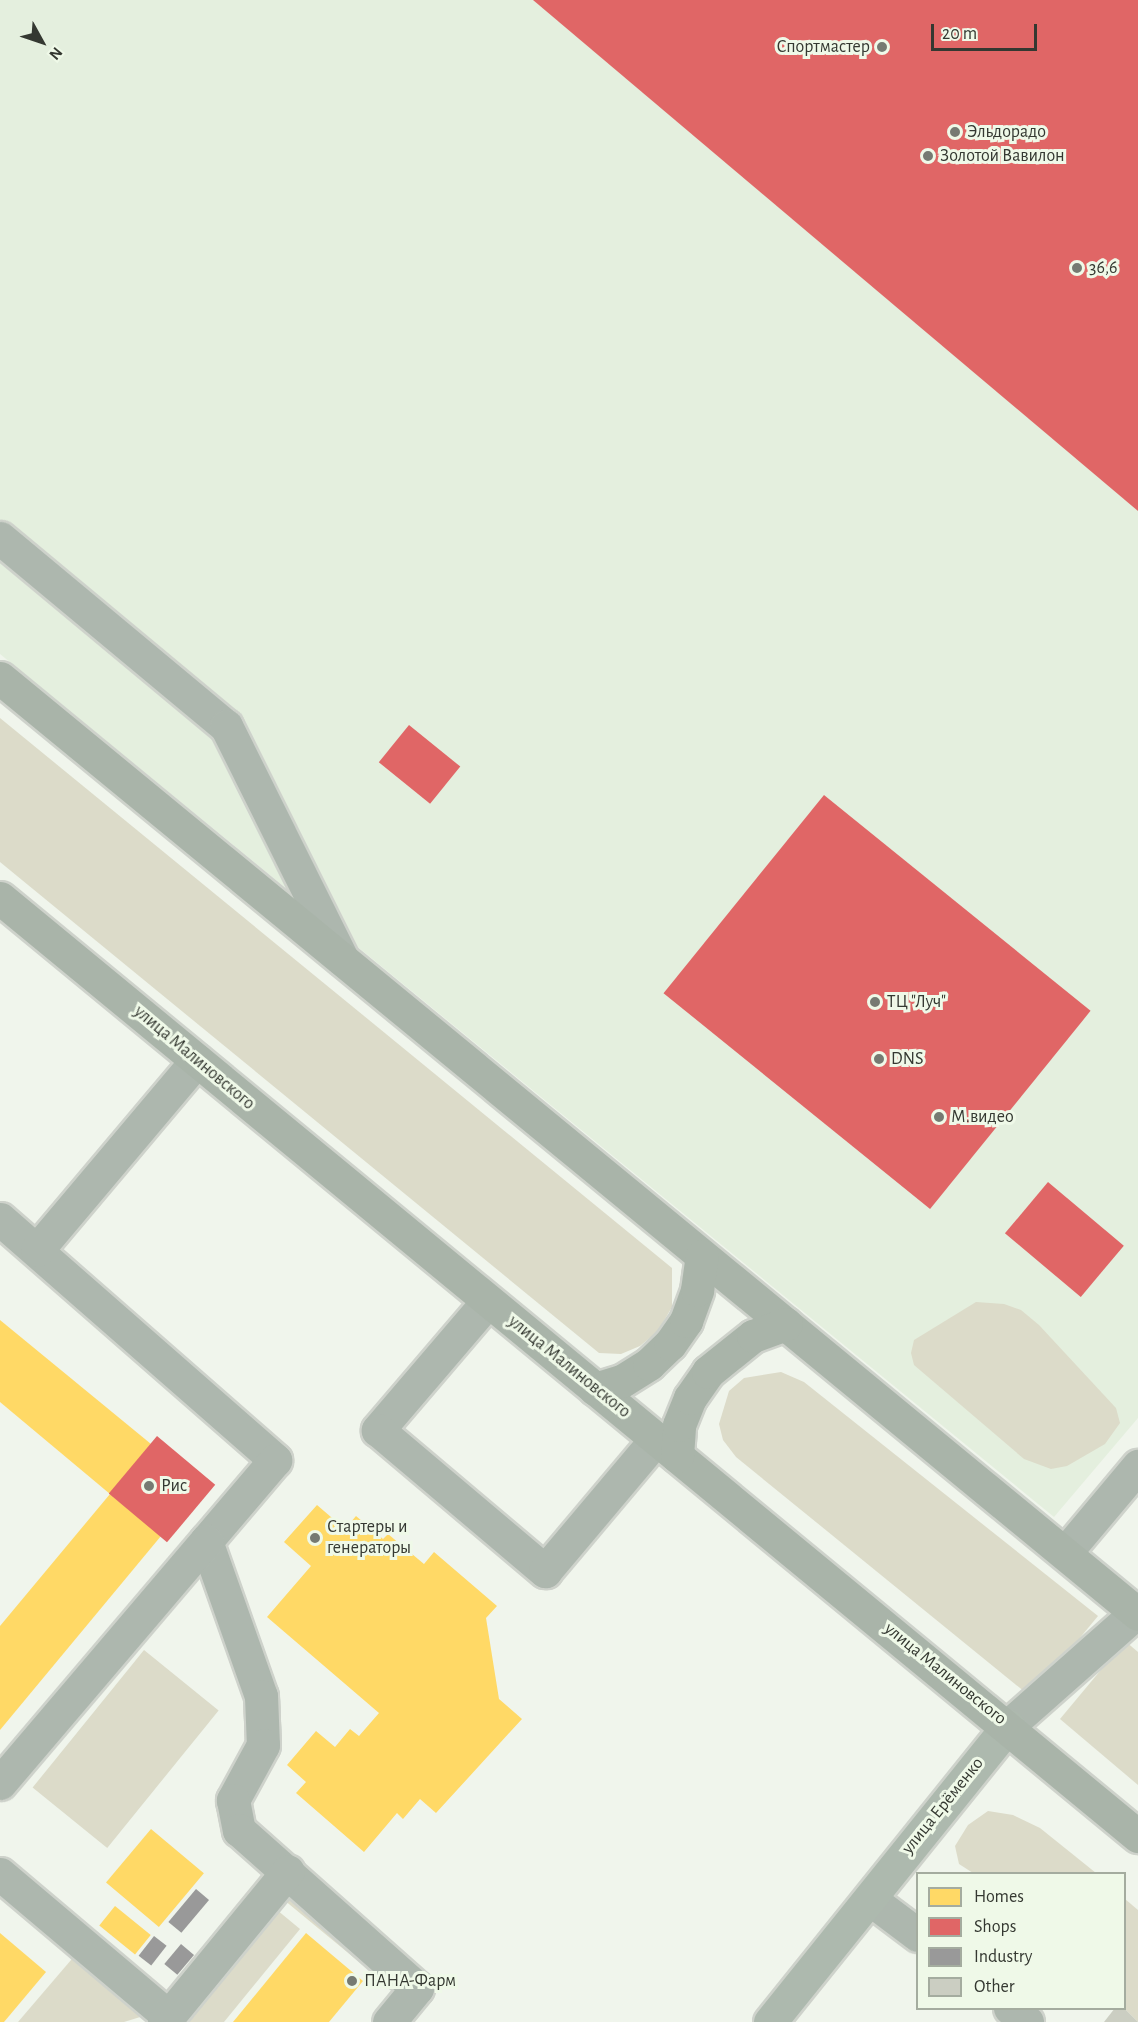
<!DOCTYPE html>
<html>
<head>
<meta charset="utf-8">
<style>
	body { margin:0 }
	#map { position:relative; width:1138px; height:2022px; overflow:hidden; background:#f0f5ec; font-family:"Alegreya Sans",sans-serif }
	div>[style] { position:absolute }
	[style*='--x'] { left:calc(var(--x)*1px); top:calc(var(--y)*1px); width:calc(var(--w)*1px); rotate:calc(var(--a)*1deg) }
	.built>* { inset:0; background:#e4efde }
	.green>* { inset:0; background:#dcdbc9; transform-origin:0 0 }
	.homes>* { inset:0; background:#ffd966; transform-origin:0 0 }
	.shops>* { inset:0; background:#e06666; transform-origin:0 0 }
	.industry>* { inset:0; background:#999; transform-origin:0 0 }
	.building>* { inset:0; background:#cbcec2 }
	.roads { filter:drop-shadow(2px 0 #ced2cb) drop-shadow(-2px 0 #ced2cb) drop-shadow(0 2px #ced2cb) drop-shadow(0 -2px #ced2cb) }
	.minor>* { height:33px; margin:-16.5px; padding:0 16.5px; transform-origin:16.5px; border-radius:16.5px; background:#adb7ae }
	.major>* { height:33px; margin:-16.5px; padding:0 16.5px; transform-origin:16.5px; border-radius:16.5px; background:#adb9ae }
	.highway>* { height:33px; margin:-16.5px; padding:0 16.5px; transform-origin:16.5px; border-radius:16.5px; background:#a9b4a9 }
	.dots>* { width:16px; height:16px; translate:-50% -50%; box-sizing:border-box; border:3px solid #eff9e8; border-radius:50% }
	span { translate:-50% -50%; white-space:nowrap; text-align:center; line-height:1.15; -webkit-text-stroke:6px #eff9e8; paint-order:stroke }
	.poi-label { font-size:18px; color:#343831 }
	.right { translate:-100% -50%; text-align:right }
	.left { translate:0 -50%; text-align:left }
	.street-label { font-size:18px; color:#343831 }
	.legend { position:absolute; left:916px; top:1872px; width:210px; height:138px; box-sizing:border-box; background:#eff9e8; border:2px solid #a4ac9f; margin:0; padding:8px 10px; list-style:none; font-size:18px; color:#343831 }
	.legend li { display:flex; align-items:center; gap:12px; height:30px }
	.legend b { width:30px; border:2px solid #a4ac9f }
	.north { position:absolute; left:12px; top:12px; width:60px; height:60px; -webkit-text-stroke:4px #eff9e8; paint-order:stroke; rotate:130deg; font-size:16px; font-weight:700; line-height:24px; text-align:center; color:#343831 }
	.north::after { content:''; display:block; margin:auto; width:21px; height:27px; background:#343831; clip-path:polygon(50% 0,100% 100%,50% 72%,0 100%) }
	.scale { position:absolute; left:931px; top:24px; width:106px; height:27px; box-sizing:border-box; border:3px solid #343831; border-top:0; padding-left:8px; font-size:18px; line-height:21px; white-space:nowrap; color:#343831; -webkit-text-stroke:4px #eff9e8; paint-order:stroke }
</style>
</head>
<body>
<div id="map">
	<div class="built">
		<div style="clip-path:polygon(0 0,1138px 0,1138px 1418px,1054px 1517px,0 654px)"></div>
	</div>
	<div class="green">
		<div style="clip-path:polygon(0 718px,672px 1268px,672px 1307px,658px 1331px,640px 1346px,621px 1354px,599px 1353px,0 862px)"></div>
		<div style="clip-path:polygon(976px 1302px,1004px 1304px,1021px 1310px,1039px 1325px,1116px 1408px,1120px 1423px,1105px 1444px,1067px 1466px,1051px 1469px,1024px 1459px,914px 1365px,911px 1353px,914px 1340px)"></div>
		<div style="clip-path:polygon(781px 1372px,804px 1382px,1098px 1616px,1031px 1697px,736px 1457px,723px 1440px,719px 1424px,729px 1391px,744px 1378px)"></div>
		<div style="clip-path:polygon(1125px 1641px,1138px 1652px,1138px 1785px,1060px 1719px)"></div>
		<div style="left:144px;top:1650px;width:96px;height:177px;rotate:39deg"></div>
		<div style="clip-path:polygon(988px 1811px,1013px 1815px,1040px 1828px,1096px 1873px,973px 1873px,959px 1864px,955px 1846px,968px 1825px)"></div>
		<div style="clip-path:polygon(289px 1882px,394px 1977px,387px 1985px,278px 1895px)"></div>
		<div style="clip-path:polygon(1125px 1899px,1138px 1910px,1138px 2022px,1124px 2008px)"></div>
		<div style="clip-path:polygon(271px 1905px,300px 1929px,224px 2022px,174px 2022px)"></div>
		<div style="clip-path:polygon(77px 1953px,150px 2014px,124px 2022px,18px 2022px)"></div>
	</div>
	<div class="homes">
		<div style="clip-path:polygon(0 1320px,151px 1444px,110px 1494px,0 1402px)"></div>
		<div style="clip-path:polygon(110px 1494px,161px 1536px,0 1730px,0 1626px)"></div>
		<div style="clip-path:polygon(317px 1505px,345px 1529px,356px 1516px,383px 1539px,388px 1534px,424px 1564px,434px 1552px,497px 1606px,486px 1618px,499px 1699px,522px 1719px,436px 1813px,420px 1799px,403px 1819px,397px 1813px,364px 1852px,296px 1793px,306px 1782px,287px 1765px,316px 1731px,335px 1747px,350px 1729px,359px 1736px,379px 1713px,267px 1617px,311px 1566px,284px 1542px)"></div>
		<div style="left:151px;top:1829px;width:69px;height:70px;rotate:40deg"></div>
		<div style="left:115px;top:1906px;width:46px;height:25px;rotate:39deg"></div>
		<div style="clip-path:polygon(0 1933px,46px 1972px,4px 2022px,0 2022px)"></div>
		<div style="clip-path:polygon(306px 1933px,363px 1981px,329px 2022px,233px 2022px)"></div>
	</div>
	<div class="shops">
		<div style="clip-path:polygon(533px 0,1138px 0,1138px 511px,901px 311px)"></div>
		<div style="left:409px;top:725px;width:66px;height:48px;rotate:39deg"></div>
		<div style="left:824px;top:795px;width:343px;height:255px;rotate:39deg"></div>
		<div style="left:1048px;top:1182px;width:99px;height:67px;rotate:40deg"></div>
		<div style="left:157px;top:1436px;width:76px;height:75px;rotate:40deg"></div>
	</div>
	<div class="industry">
		<div style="left:196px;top:1889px;width:17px;height:43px;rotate:40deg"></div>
		<div style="left:154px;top:1936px;width:16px;height:25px;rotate:38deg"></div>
		<div style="left:181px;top:1944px;width:17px;height:26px;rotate:40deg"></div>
	</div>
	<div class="building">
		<div style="clip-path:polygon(1115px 2008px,1124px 2008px,1138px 2022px,1104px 2022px)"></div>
	</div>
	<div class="roads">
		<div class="minor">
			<div style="--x:0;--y:538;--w:294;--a:39.8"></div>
			<div style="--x:226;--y:726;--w:260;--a:63.5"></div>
			<div style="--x:0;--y:1219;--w:366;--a:41.2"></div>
			<div style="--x:275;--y:1460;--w:106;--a:130.4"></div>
			<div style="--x:206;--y:1541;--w:164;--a:70.5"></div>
			<div style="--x:261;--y:1696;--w:49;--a:87.7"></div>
			<div style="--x:263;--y:1745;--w:63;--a:118.6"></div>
			<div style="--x:233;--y:1800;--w:31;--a:79"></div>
			<div style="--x:239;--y:1830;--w:238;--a:41.6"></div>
			<div style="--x:417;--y:1988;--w:44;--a:129.5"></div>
			<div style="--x:37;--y:1250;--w:248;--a:-49.9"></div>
			<div style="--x:488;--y:1301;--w:170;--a:130.5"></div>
			<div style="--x:378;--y:1430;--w:219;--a:40.2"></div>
			<div style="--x:545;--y:1571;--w:172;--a:-49.9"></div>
			<div style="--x:1065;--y:1553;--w:114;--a:-50"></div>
			<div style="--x:1008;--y:1726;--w:174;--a:-41.5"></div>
			<div style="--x:0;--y:1783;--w:318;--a:-49.6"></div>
			<div style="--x:0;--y:1874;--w:220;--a:40.2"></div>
			<div style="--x:870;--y:1899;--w:60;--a:36.9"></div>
			<div style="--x:1010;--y:2008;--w:22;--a:39"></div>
			<div style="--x:164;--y:2022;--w:195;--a:-50.6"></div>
		</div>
		<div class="major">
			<div style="--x:770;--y:2022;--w:380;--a:-51.2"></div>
		</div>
		<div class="highway">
			<div style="--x:0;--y:678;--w:1473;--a:39.44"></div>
			<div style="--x:0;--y:898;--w:1475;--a:39.5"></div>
			<div style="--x:595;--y:1389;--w:28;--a:-17"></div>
			<div style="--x:622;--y:1381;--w:32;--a:-32"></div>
			<div style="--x:649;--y:1364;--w:29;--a:-44"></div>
			<div style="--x:670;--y:1344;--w:28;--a:-55"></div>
			<div style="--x:686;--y:1321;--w:33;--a:-70"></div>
			<div style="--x:697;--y:1290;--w:34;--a:-82"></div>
			<div style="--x:677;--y:1456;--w:31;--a:-86"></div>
			<div style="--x:679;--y:1425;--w:29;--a:-68"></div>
			<div style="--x:690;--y:1398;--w:32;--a:-55"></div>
			<div style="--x:708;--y:1372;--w:58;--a:-38.7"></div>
			<div style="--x:753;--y:1336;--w:35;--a:-20"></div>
		</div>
	</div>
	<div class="dots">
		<div style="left:882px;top:47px;background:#767a72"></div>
		<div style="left:955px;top:132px;background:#767a72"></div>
		<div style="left:928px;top:156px;background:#767a72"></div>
		<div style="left:1077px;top:268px;background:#767a72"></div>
		<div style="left:875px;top:1002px;background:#767a72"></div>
		<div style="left:879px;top:1059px;background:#767a72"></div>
		<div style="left:939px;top:1117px;background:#767a72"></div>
		<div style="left:149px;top:1486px;background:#767a72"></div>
		<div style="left:315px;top:1538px;background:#767a72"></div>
		<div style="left:352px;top:1981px;background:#767a72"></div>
	</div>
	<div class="poi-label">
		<span class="right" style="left:870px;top:47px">Спортмастер</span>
		<span class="left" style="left:967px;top:132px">Эльдорадо</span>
		<span class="left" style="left:940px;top:156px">Золотой Вавилон</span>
		<span class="left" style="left:1089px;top:268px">36,6</span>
		<span class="left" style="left:887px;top:1002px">ТЦ "Луч"</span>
		<span class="left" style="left:891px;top:1059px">DNS</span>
		<span class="left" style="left:951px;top:1117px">М.видео</span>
		<span class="left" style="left:161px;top:1486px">Рис</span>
		<span class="left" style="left:327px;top:1538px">Стартеры и<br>генераторы</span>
		<span class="left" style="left:364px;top:1981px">ПАНА-Фарм</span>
	</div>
	<div class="street-label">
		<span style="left:194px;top:1058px;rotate:40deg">улица Малиновского</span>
		<span style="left:569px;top:1367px;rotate:39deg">улица Малиновского</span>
		<span style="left:945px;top:1674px;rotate:39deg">улица Малиновского</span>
		<span style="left:943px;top:1806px;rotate:-51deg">улица Ерёменко</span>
	</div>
	<ul class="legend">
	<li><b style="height:16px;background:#ffd966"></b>Homes</li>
	<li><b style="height:16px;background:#e06666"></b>Shops</li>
	<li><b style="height:16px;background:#999"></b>Industry</li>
	<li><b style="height:16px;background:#cbcec2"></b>Other</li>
	</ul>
	<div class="north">N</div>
	<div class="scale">20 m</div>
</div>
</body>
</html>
